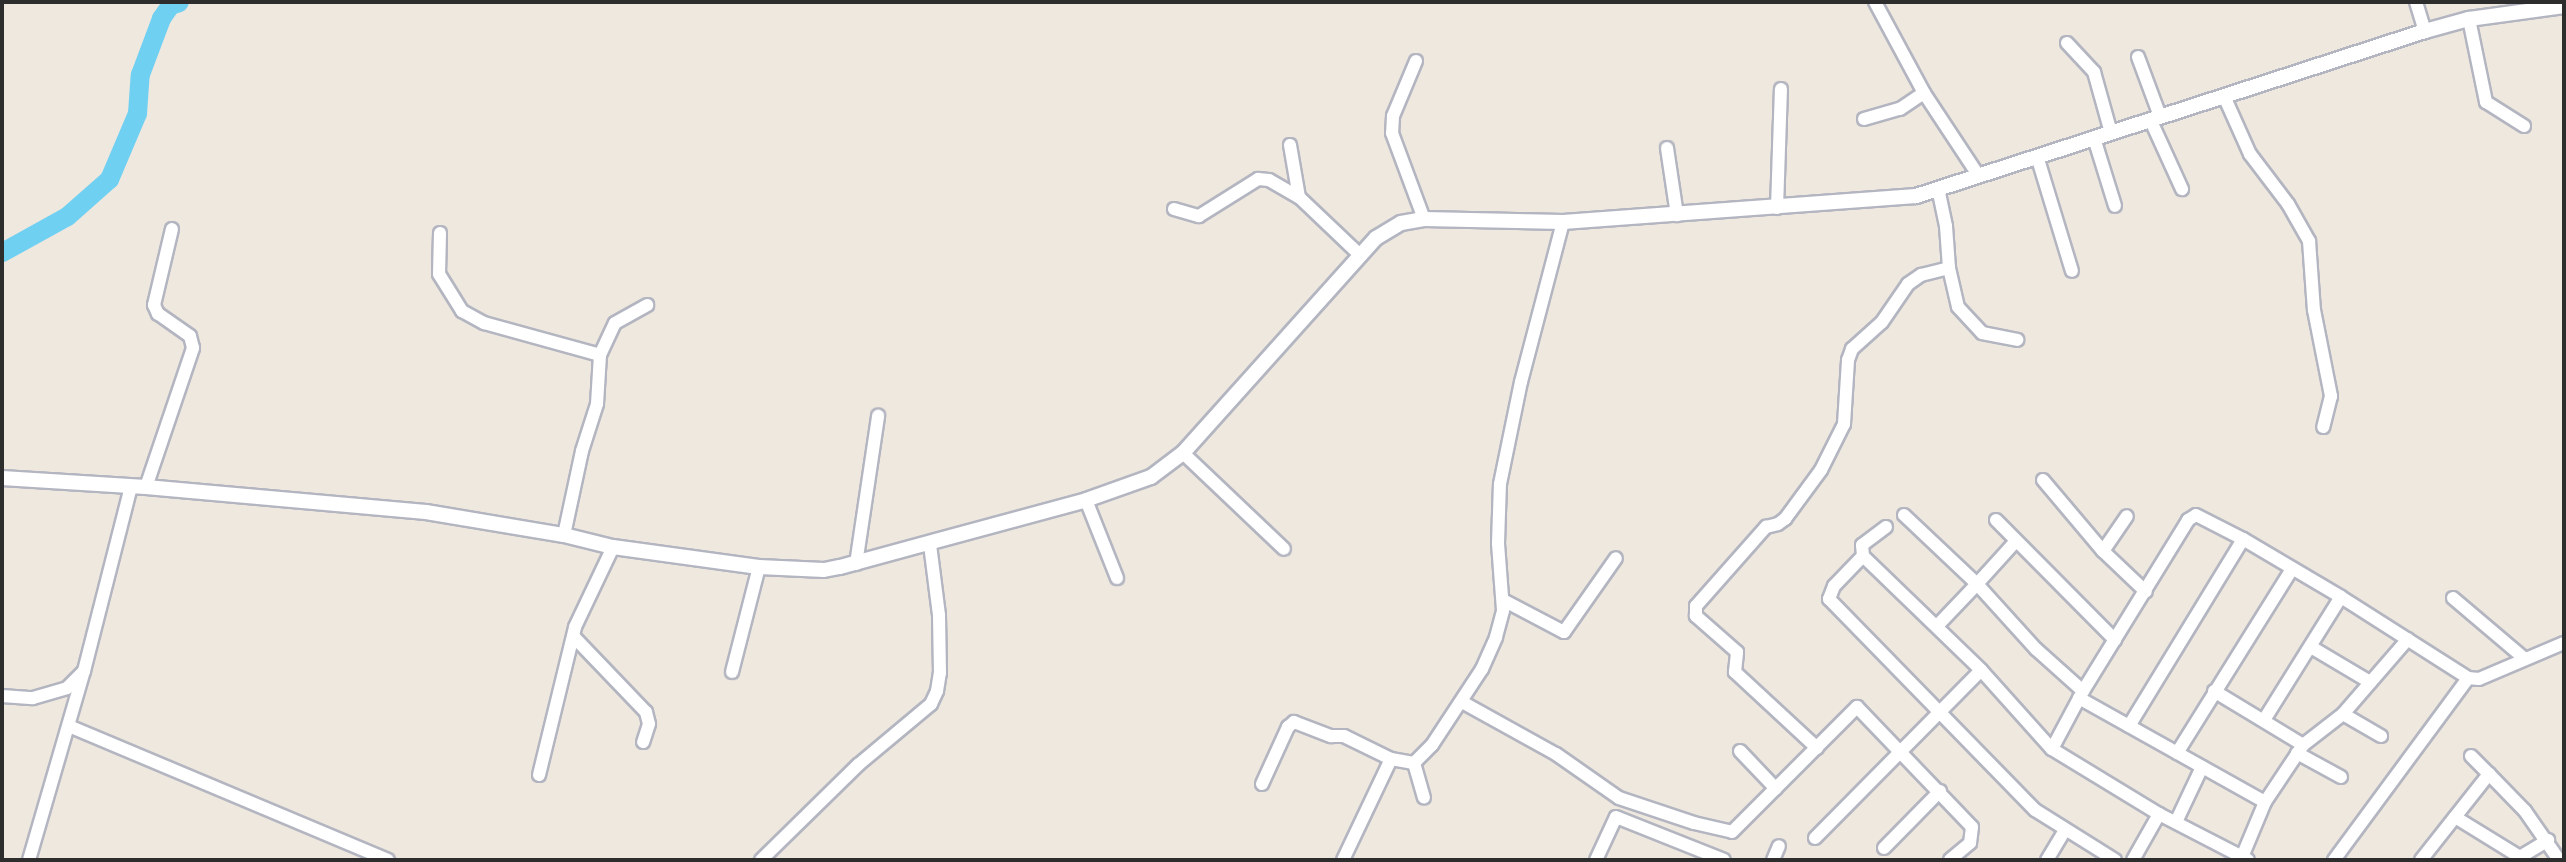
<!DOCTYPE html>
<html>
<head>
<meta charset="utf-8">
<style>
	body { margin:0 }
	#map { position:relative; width:2566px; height:862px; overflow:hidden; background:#efe8df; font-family:Commissioner,sans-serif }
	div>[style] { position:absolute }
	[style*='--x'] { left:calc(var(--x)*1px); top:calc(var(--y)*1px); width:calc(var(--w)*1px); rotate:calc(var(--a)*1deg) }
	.river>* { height:19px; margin:-9.5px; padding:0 9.5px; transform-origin:9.5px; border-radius:9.5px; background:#70d0f2 }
	.roads { filter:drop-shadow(2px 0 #b3b5c0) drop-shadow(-2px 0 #b3b5c0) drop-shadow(0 2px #b3b5c0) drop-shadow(0 -2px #b3b5c0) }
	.minor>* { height:12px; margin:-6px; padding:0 6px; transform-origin:6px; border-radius:6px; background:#fff }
	.tertiary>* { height:14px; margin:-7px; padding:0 7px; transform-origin:7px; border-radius:7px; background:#fff }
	span { translate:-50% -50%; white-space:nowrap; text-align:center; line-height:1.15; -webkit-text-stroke:5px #fff; paint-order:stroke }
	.frame { position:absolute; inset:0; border:4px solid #2d2d2d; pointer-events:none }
</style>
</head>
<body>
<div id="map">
	<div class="river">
		<div style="--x:2;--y:252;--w:74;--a:-29"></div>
		<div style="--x:67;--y:216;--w:56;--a:-41.4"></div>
		<div style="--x:109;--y:179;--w:72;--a:-67"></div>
		<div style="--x:137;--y:113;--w:39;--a:-86"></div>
		<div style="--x:140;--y:74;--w:60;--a:-69.4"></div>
		<div style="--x:161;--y:18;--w:16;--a:-55"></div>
		<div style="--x:170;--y:5;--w:9;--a:-18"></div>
	</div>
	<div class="roads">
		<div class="minor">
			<div style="--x:1875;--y:2;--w:103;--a:61.7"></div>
			<div style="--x:1924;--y:93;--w:98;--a:56.6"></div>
			<div style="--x:2416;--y:2;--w:30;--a:73"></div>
			<div style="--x:2469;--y:19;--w:85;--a:78.4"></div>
			<div style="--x:2486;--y:102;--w:45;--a:32.3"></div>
			<div style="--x:2067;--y:43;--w:40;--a:47"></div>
			<div style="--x:2094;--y:72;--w:63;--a:74.4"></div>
			<div style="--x:2138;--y:57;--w:63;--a:69.6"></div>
			<div style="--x:1416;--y:61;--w:60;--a:112.7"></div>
			<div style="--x:1393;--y:116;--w:17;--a:93"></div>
			<div style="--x:1392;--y:133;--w:92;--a:69.6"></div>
			<div style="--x:2224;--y:96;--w:64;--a:65.9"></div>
			<div style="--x:2250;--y:154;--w:63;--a:52.8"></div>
			<div style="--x:2288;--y:204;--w:43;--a:60.4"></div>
			<div style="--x:2309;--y:241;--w:69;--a:85.9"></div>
			<div style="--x:2314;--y:310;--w:88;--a:78.8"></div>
			<div style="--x:2331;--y:396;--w:32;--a:104"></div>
			<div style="--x:1864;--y:119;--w:37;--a:-16"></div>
			<div style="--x:1900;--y:109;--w:29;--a:-34"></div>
			<div style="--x:2151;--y:121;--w:75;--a:65.5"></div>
			<div style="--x:2094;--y:138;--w:71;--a:72.8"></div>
			<div style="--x:1290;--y:145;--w:53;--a:80.2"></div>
			<div style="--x:1299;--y:197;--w:84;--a:43.6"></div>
			<div style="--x:1667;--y:148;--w:68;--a:81.5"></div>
			<div style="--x:2037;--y:156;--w:120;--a:73.1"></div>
			<div style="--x:1777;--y:208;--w:119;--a:-88.1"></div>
			<div style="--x:1174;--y:209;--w:26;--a:16"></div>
			<div style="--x:1199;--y:216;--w:70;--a:-32.1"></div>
			<div style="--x:1258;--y:179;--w:11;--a:5"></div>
			<div style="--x:1269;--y:180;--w:34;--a:30"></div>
			<div style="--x:440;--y:233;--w:41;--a:91.4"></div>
			<div style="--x:439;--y:274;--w:44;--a:58.1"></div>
			<div style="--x:462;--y:311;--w:25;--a:29"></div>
			<div style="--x:484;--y:323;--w:120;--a:15.4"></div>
			<div style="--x:600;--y:355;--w:49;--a:93.5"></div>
			<div style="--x:597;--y:404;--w:49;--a:107.7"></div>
			<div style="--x:582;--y:451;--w:86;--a:102.1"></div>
			<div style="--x:1949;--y:268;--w:40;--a:77"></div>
			<div style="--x:1958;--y:307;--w:35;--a:47"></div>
			<div style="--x:1982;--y:333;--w:36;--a:11"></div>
			<div style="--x:600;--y:355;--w:35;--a:-65"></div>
			<div style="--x:615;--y:323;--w:37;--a:-29"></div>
			<div style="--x:1183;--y:453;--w:139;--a:43.5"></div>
			<div style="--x:2043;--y:480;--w:93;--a:49.8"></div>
			<div style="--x:2103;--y:551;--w:59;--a:43.6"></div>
			<div style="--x:146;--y:487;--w:147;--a:-71.3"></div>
			<div style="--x:193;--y:348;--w:12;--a:-104"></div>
			<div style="--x:190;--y:336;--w:39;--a:-145"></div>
			<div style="--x:158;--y:314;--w:10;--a:-114"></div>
			<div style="--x:154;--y:305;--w:78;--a:-76.7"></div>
			<div style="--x:1086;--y:500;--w:84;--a:68.3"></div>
			<div style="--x:1904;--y:515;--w:100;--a:43.4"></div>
			<div style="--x:1977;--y:584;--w:58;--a:-47.8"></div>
			<div style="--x:1996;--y:520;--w:169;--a:45.2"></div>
			<div style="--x:2103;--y:551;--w:42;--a:-55.6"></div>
			<div style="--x:1863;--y:556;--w:11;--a:-95"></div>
			<div style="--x:1862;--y:545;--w:30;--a:-37"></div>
			<div style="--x:856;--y:564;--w:150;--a:-81.5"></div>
			<div style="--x:2453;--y:598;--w:94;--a:40.3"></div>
			<div style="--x:1503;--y:600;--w:69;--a:27.7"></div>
			<div style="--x:1564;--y:632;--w:90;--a:-54.9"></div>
			<div style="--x:1937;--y:626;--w:58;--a:-46.4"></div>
			<div style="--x:1977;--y:584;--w:88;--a:47.8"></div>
			<div style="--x:2036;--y:649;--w:63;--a:41.8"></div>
			<div style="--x:574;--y:637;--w:104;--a:46.2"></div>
			<div style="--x:646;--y:712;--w:12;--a:76"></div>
			<div style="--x:649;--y:724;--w:19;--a:108"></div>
			<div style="--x:2311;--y:647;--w:69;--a:30.7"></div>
			<div style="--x:732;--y:672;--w:108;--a:-75.6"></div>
			<div style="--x:2214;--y:691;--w:104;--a:31.2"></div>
			<div style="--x:2;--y:696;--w:31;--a:4"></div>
			<div style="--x:33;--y:698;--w:35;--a:-16"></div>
			<div style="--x:67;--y:688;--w:24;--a:-45"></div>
			<div style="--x:2079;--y:698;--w:213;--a:29.2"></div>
			<div style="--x:2265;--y:802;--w:60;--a:112.7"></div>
			<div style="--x:1462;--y:702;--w:107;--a:29"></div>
			<div style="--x:1556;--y:754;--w:77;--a:34.9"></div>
			<div style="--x:1619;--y:798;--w:79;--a:18.4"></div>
			<div style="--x:1694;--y:823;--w:39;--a:13"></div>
			<div style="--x:1732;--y:832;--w:177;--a:-45"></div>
			<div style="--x:1857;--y:707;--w:166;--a:46.2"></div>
			<div style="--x:1972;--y:827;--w:16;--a:97"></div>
			<div style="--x:1970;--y:843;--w:26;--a:140"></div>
			<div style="--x:2343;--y:714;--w:44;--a:30.1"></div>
			<div style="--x:2264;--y:720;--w:145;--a:-58"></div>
			<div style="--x:69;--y:726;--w:346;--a:22.8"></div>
			<div style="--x:2129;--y:726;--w:219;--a:-58.6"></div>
			<div style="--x:1817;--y:748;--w:112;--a:-137.2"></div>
			<div style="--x:1735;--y:672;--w:20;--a:-84"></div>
			<div style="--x:1737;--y:652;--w:55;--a:-138.7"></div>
			<div style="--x:1696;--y:616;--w:10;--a:-90"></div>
			<div style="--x:1696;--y:606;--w:106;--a:-48.5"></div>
			<div style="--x:1766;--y:527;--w:12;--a:-14"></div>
			<div style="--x:1778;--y:524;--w:9;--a:-36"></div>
			<div style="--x:1785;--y:519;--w:61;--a:-53.7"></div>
			<div style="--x:1821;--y:470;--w:51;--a:-63.4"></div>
			<div style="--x:1844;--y:424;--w:64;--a:-86.4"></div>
			<div style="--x:1848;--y:360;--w:12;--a:-70"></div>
			<div style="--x:1852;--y:349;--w:40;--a:-42"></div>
			<div style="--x:1882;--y:322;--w:46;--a:-55.6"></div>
			<div style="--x:1908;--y:284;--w:16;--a:-35"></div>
			<div style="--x:1921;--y:275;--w:29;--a:-14"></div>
			<div style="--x:1949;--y:268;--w:42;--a:-94.1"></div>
			<div style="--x:1946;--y:226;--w:38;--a:-102"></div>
			<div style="--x:2052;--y:749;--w:66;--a:-61.9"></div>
			<div style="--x:2083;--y:691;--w:201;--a:-58.4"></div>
			<div style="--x:2188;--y:520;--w:9;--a:-32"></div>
			<div style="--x:2196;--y:515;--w:53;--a:27.1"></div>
			<div style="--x:2243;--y:539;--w:114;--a:30.6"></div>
			<div style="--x:2341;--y:597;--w:151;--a:32.5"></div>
			<div style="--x:2468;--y:678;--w:11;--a:5"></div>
			<div style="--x:2479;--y:679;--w:92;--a:-23"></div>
			<div style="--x:1740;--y:751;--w:52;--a:46.5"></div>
			<div style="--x:2177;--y:753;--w:217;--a:-58"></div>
			<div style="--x:2297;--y:753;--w:50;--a:28.6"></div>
			<div style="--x:2471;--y:756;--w:25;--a:45"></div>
			<div style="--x:1414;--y:763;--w:36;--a:74"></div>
			<div style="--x:539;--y:775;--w:152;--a:-76.3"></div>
			<div style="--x:575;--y:627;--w:89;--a:-64.6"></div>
			<div style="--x:1262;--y:784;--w:63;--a:-65.5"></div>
			<div style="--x:1288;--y:727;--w:8;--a:-40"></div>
			<div style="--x:1294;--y:722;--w:40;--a:21"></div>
			<div style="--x:1331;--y:736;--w:13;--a:0"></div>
			<div style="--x:1344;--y:736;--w:52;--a:26.1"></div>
			<div style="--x:2265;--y:802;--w:69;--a:-56.3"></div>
			<div style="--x:2303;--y:745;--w:51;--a:-37.8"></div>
			<div style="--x:2343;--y:714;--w:99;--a:-49.1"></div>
			<div style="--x:2455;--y:817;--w:76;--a:31.6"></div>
			<div style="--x:2520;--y:857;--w:33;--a:-31"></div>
			<div style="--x:2176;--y:822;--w:61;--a:-64.7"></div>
			<div style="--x:1815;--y:838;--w:236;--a:-45.3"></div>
			<div style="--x:1884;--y:848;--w:80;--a:-45.5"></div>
			<div style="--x:29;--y:860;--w:197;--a:-73.8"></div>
			<div style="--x:84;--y:671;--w:190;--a:-75.7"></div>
			<div style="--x:761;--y:860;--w:136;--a:-44.4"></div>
			<div style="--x:858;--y:765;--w:95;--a:-39.9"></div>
			<div style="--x:931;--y:704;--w:14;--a:-65"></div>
			<div style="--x:937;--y:691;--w:18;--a:-81"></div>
			<div style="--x:940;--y:673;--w:58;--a:-91"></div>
			<div style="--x:939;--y:615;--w:71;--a:-97.3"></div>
			<div style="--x:1343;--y:860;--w:112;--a:-64.6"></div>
			<div style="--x:1391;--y:759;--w:23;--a:10"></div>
			<div style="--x:1414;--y:763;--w:25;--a:-45"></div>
			<div style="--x:1432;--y:745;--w:91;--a:-56.7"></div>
			<div style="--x:1482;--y:669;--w:35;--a:-66"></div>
			<div style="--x:1496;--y:637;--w:28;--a:-75"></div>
			<div style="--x:1503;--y:610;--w:67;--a:-94.3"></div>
			<div style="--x:1498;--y:543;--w:59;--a:-88.1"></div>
			<div style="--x:1500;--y:484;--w:104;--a:-78.4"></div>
			<div style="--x:1521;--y:382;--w:165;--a:-75.3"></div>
			<div style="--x:1596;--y:860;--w:47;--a:-65.1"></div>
			<div style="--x:1616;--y:817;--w:116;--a:21.7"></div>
			<div style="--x:1773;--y:860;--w:15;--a:-67"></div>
			<div style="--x:2047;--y:860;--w:35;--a:-59"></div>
			<div style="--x:2115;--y:860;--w:94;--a:-148"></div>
			<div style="--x:2035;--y:810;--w:295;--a:-134.3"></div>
			<div style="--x:1829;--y:599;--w:14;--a:-69"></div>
			<div style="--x:1834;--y:586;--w:42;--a:-46"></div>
			<div style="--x:1863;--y:556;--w:164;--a:44"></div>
			<div style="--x:1981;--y:670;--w:106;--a:48.1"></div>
			<div style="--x:2052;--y:749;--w:125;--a:31.3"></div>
			<div style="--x:2159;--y:814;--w:100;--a:27.3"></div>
			<div style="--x:2133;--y:860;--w:53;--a:-60.5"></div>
			<div style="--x:2334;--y:860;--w:226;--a:-53.6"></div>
			<div style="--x:2421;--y:860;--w:110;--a:-51.7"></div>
			<div style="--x:2489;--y:774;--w:52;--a:45.8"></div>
			<div style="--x:2525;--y:811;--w:60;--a:55.2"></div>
		</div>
		<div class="tertiary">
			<div style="--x:2;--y:478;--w:144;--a:3.6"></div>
			<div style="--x:146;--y:487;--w:281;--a:5.1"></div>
			<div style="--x:426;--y:512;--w:140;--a:9.5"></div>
			<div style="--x:564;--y:535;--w:50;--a:13.8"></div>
			<div style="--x:613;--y:547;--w:147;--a:7.8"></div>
			<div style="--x:759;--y:567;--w:65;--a:2.6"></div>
			<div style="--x:824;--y:570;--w:16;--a:-11"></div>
			<div style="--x:840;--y:567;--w:255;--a:-15.2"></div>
			<div style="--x:1086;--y:500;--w:69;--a:-19.5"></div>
			<div style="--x:1151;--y:477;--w:40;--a:-37"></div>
			<div style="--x:1183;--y:453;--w:289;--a:-48.1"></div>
			<div style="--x:1376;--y:238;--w:29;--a:-31"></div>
			<div style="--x:1401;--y:223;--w:23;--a:-10"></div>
			<div style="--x:1424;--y:219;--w:139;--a:1.2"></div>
			<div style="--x:1563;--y:222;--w:354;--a:-4.2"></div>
			<div style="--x:1916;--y:196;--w:535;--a:-17.96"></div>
			<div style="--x:2425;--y:31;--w:46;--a:-15.3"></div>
			<div style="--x:2469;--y:19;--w:96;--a:-7.8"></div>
		</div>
	</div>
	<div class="frame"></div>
</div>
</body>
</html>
